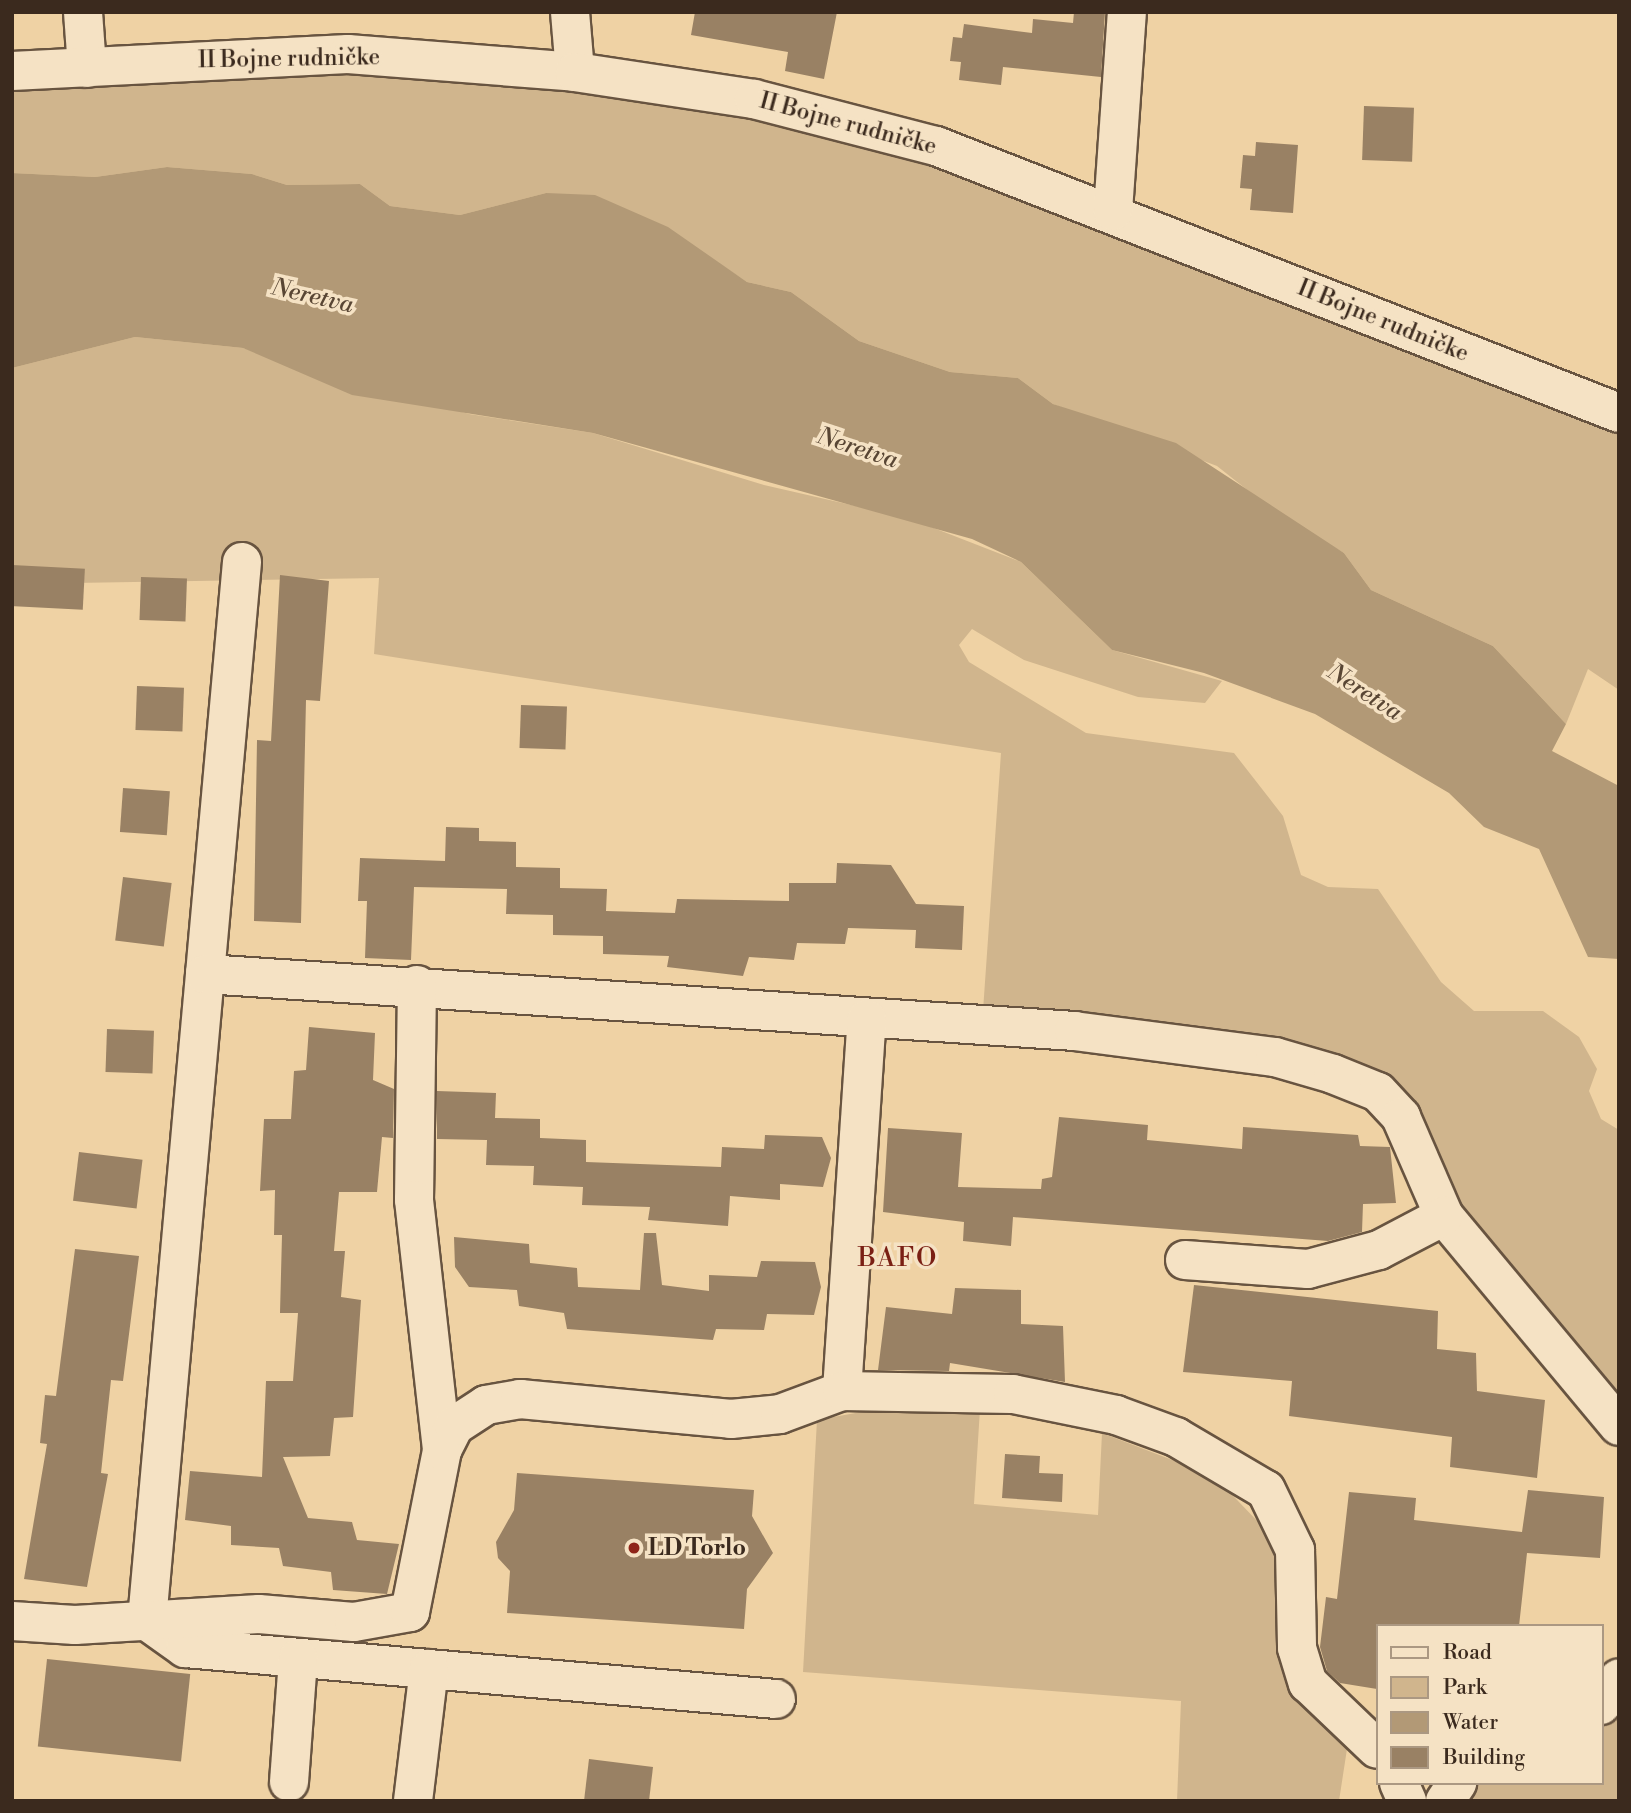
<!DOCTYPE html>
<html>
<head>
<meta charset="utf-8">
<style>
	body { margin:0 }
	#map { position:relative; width:1631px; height:1813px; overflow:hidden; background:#efd2a4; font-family:"Libre Bodoni",serif }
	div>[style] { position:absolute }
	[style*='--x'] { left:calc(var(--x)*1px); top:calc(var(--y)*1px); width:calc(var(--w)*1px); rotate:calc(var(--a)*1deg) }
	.green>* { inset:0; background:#d0b58d }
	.water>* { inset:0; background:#b29976 }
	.building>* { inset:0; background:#998164; transform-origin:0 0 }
	.roads { filter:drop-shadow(2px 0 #685440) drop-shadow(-2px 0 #685440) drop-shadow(0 2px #685440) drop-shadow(0 -2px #685440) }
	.minor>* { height:38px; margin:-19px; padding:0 19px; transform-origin:19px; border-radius:19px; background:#f5e2c4 }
	.dots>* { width:19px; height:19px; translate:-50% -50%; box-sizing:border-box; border:4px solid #f5e2c4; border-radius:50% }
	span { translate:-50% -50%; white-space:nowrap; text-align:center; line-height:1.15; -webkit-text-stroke:7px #f5e2c4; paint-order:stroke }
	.street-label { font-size:23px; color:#3b2a1e }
	.poi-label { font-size:23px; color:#3b2a1e; font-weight:700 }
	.left { translate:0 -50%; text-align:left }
	.water-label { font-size:24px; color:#594634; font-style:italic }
	.quarter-label { font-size:26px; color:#7a1f14; letter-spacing:2px }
	.frame { position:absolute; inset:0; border:14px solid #3b2a1e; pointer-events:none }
	.legend { position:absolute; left:1376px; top:1624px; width:228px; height:161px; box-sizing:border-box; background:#f5e2c4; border:2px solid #ab9882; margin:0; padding:9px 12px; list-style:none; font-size:21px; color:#3b2a1e }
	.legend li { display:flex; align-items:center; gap:14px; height:35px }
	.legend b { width:35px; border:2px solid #ab9882 }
</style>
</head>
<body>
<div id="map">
	<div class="green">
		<div style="clip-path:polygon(243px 56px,754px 99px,1619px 413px,1619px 690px,1588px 669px,1566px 724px,1493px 646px,1371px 590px,1344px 553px,1275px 512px,1217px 466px,1053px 404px,1018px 378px,950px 372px,859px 341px,791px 292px,747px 282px,717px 262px,546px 193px,460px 215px,390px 206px,360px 184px,287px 185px,252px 174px,167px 167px,95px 177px,12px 173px,12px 71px)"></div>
		<div style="clip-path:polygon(135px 337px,243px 348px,469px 414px,593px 433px,764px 485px,908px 518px,1021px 562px,1112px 650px,1222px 681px,1205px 703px,1138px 697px,1024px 660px,972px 629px,959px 645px,969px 662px,1086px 733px,1234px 753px,1283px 816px,1301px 875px,1328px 887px,1378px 889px,1441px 982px,1474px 1011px,1543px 1011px,1579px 1037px,1597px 1069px,1589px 1091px,1601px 1119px,1619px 1130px,1619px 1426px,1378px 1092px,982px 1025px,1001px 753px,374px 654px,379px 578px,12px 584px,12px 368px)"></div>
		<div style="clip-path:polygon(883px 1408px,980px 1409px,974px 1504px,1098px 1515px,1102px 1433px,1214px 1476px,1264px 1528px,1286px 1574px,1289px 1684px,1347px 1749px,1339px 1801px,1177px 1801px,1181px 1701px,803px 1672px,817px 1420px)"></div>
		<div style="clip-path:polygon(1619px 1678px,1619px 1801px,1445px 1801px,1457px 1783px,1601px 1783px,1601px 1705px)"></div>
	</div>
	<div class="water">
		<div style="clip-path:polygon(167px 167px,252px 174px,287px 185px,360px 184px,390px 206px,460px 215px,546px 193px,595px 195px,668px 227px,747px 282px,791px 292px,859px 341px,950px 372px,1018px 378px,1053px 404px,1176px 443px,1344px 553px,1371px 590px,1493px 646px,1566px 724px,1552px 751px,1619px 786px,1619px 959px,1588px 957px,1539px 849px,1484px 827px,1449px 793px,1315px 714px,1204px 673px,1112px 650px,1021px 562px,972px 539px,593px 433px,352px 395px,243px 348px,135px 337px,12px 368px,12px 173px,95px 177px)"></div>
	</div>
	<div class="building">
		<div style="clip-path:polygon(695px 12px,837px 12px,824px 79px,785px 71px,788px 52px,691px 35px)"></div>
		<div style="clip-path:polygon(1074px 12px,1105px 12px,1101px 77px,1003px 67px,1001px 85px,959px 80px,961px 62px,950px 61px,953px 37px,962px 38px,964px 24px,1032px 33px,1033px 19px,1073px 23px)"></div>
		<div style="left:1364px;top:106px;width:50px;height:54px;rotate:2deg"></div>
		<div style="clip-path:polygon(1256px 142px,1298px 145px,1293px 213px,1250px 210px,1252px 189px,1240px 188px,1243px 155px,1255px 156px)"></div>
		<div style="left:12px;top:565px;width:73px;height:41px;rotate:3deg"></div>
		<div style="clip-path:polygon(280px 575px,329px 581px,320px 701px,306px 700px,301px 923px,254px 921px,257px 740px,271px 741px)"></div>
		<div style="left:141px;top:577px;width:46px;height:43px;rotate:2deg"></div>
		<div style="left:137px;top:686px;width:47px;height:44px;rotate:2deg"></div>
		<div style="left:521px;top:705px;width:46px;height:43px;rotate:2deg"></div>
		<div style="left:123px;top:788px;width:47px;height:44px;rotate:4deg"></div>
		<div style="clip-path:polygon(446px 827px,479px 828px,479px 841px,516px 842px,516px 867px,560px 868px,560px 888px,607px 889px,606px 911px,675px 913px,677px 899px,789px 901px,789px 883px,836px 883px,837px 863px,891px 865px,916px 904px,964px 906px,962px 950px,915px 948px,916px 930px,848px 928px,845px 944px,797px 943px,794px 960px,749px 957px,743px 976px,667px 967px,669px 956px,603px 954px,603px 936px,553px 935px,553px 915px,506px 914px,507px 889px,414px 887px,411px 960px,365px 958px,367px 901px,358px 901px,360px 858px,445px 861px)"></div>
		<div style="left:123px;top:877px;width:49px;height:64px;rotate:7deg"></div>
		<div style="clip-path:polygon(309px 1027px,375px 1033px,373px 1080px,394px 1089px,393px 1138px,382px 1137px,377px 1192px,339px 1192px,334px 1251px,345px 1251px,341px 1297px,361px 1300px,353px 1417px,334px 1418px,330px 1456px,283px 1457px,308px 1518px,352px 1522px,357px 1540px,399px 1544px,387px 1594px,333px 1590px,331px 1572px,283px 1566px,279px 1548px,231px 1545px,231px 1526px,185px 1520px,190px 1471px,262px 1477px,266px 1381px,293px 1381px,298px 1313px,280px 1313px,282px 1235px,274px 1235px,275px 1190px,260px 1191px,264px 1119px,291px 1119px,294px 1071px,306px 1070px)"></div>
		<div style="left:107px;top:1029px;width:47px;height:43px;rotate:2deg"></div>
		<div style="clip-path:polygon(437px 1091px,496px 1093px,495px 1118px,540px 1119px,540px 1138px,586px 1140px,586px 1162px,721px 1167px,722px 1147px,764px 1149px,765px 1135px,822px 1137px,831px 1158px,823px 1187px,780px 1184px,780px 1200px,730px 1196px,728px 1226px,648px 1220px,650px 1207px,582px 1205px,583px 1187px,533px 1185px,534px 1166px,486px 1165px,487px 1140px,437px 1139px)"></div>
		<div style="clip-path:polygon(1059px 1117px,1148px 1125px,1147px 1140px,1242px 1149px,1243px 1127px,1358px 1135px,1360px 1146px,1390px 1147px,1396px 1203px,1363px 1204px,1362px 1232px,1328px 1241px,1013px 1217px,1011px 1246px,963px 1241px,964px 1222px,883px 1212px,888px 1128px,962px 1133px,958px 1187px,1041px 1189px,1042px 1179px,1052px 1177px)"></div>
		<div style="left:79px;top:1152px;width:64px;height:49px;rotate:7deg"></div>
		<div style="clip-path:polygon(644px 1233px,656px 1233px,662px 1285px,709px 1291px,709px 1275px,757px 1277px,761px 1261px,815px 1262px,821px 1287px,814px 1315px,767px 1314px,764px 1330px,716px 1329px,713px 1340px,567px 1329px,564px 1313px,519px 1306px,517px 1290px,469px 1287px,455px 1267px,454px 1237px,529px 1244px,530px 1263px,577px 1268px,578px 1287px,640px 1290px)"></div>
		<div style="clip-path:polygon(75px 1249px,139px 1256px,123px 1381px,111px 1380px,101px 1473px,108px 1474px,87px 1587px,24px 1579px,47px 1444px,40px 1443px,45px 1395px,56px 1396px)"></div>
		<div style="clip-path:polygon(1194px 1285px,1438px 1311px,1437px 1349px,1476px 1353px,1477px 1391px,1545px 1400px,1537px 1478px,1450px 1467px,1452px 1437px,1289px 1416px,1292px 1381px,1183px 1372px)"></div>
		<div style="clip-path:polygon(955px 1288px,1021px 1290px,1021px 1324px,1063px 1326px,1065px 1382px,950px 1363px,949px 1371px,878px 1370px,886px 1307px,952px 1314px)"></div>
		<div style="clip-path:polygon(1005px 1454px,1040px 1456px,1039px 1473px,1063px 1474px,1062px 1502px,1002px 1498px)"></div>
		<div style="clip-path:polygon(517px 1473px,754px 1490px,752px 1516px,773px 1553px,747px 1589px,744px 1629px,507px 1613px,510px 1571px,498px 1558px,496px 1542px,514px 1510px)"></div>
		<div style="clip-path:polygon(1528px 1490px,1604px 1497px,1600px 1558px,1527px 1553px,1519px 1626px,1377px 1626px,1377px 1689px,1340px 1683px,1327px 1671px,1320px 1647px,1326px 1597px,1337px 1599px,1349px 1492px,1416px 1498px,1414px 1520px,1522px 1532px)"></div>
		<div style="left:47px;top:1659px;width:144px;height:88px;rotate:6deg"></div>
		<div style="clip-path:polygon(589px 1759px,653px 1767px,649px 1801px,584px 1801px)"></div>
	</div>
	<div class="roads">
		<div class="minor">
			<div style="--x:83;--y:12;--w:56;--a:85.9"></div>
			<div style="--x:570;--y:12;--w:60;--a:85.2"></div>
			<div style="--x:12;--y:71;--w:336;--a:-2.9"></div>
			<div style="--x:348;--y:54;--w:228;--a:4.5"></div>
			<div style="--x:575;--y:72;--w:181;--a:8.6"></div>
			<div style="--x:754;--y:99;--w:188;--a:14.5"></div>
			<div style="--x:936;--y:146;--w:733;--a:21.35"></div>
			<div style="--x:1113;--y:211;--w:199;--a:-86"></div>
			<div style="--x:242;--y:562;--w:1063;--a:95.13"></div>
			<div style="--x:147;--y:1621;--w:47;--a:35.4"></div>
			<div style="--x:185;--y:1648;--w:593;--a:4.93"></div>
			<div style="--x:205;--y:974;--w:871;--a:3.75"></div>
			<div style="--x:1074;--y:1031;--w:203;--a:7.4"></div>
			<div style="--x:1275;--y:1057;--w:60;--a:16.3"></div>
			<div style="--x:1333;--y:1074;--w:48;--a:21.8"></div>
			<div style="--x:1378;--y:1092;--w:34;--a:47"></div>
			<div style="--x:1401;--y:1117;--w:108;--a:66.5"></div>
			<div style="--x:1444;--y:1216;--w:273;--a:50.2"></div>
			<div style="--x:417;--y:985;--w:215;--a:90.8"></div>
			<div style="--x:414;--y:1200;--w:252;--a:83.6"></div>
			<div style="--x:1185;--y:1260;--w:123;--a:4.2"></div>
			<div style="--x:1308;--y:1269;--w:73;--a:-15"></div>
			<div style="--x:1379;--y:1250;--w:73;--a:-27.6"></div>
			<div style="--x:842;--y:1391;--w:373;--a:-86.2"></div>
			<div style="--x:12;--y:1621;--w:63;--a:3.6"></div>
			<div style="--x:75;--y:1625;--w:184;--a:-3.4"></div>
			<div style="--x:259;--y:1614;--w:95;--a:4.8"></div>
			<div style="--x:354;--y:1622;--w:57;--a:-10.1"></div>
			<div style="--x:410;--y:1612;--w:165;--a:-78.8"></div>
			<div style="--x:442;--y:1450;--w:27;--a:-63"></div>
			<div style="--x:454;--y:1426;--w:38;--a:-33"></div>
			<div style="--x:486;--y:1405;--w:35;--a:-10"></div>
			<div style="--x:520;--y:1399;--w:212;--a:5.4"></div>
			<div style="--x:731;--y:1419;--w:49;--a:-5.8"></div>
			<div style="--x:780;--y:1414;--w:66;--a:-20.4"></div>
			<div style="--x:842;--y:1391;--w:171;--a:1"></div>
			<div style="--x:1013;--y:1394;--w:105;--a:11.5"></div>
			<div style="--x:1116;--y:1415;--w:64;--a:20.1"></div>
			<div style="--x:1176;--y:1437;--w:104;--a:30.5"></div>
			<div style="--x:1266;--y:1490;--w:67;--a:64.2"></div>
			<div style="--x:1295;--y:1550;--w:98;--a:88.8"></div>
			<div style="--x:1297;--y:1648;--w:37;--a:73"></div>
			<div style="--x:1308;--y:1683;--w:95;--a:43.7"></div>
			<div style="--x:1601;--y:1705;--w:32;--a:-56"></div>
			<div style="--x:289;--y:1782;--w:124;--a:-85.8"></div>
			<div style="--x:1399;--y:1783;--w:20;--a:66"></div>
			<div style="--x:413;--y:1801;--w:133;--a:-83.1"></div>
			<div style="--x:1445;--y:1801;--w:22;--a:-56"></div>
		</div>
	</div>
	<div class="dots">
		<div style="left:634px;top:1548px;background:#8f2418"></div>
	</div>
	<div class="street-label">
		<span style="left:289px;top:59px;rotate:-1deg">II Bojne rudničke</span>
		<span style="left:848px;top:124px;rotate:15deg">II Bojne rudničke</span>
		<span style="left:1383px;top:321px;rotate:22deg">II Bojne rudničke</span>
	</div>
	<div class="poi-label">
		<span class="left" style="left:648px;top:1548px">LD Torlo</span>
	</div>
	<div class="water-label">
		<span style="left:312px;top:297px;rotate:13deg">Neretva</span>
		<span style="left:857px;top:449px;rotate:18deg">Neretva</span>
		<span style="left:1364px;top:693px;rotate:33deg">Neretva</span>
	</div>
	<div class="quarter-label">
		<span style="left:898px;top:1259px">BAFO</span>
	</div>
	<div class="frame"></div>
	<ul class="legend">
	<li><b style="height:9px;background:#f5e2c4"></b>Road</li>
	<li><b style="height:19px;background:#d0b58d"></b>Park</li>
	<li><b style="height:19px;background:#b29976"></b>Water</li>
	<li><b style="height:19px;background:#998164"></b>Building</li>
	</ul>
</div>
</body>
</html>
